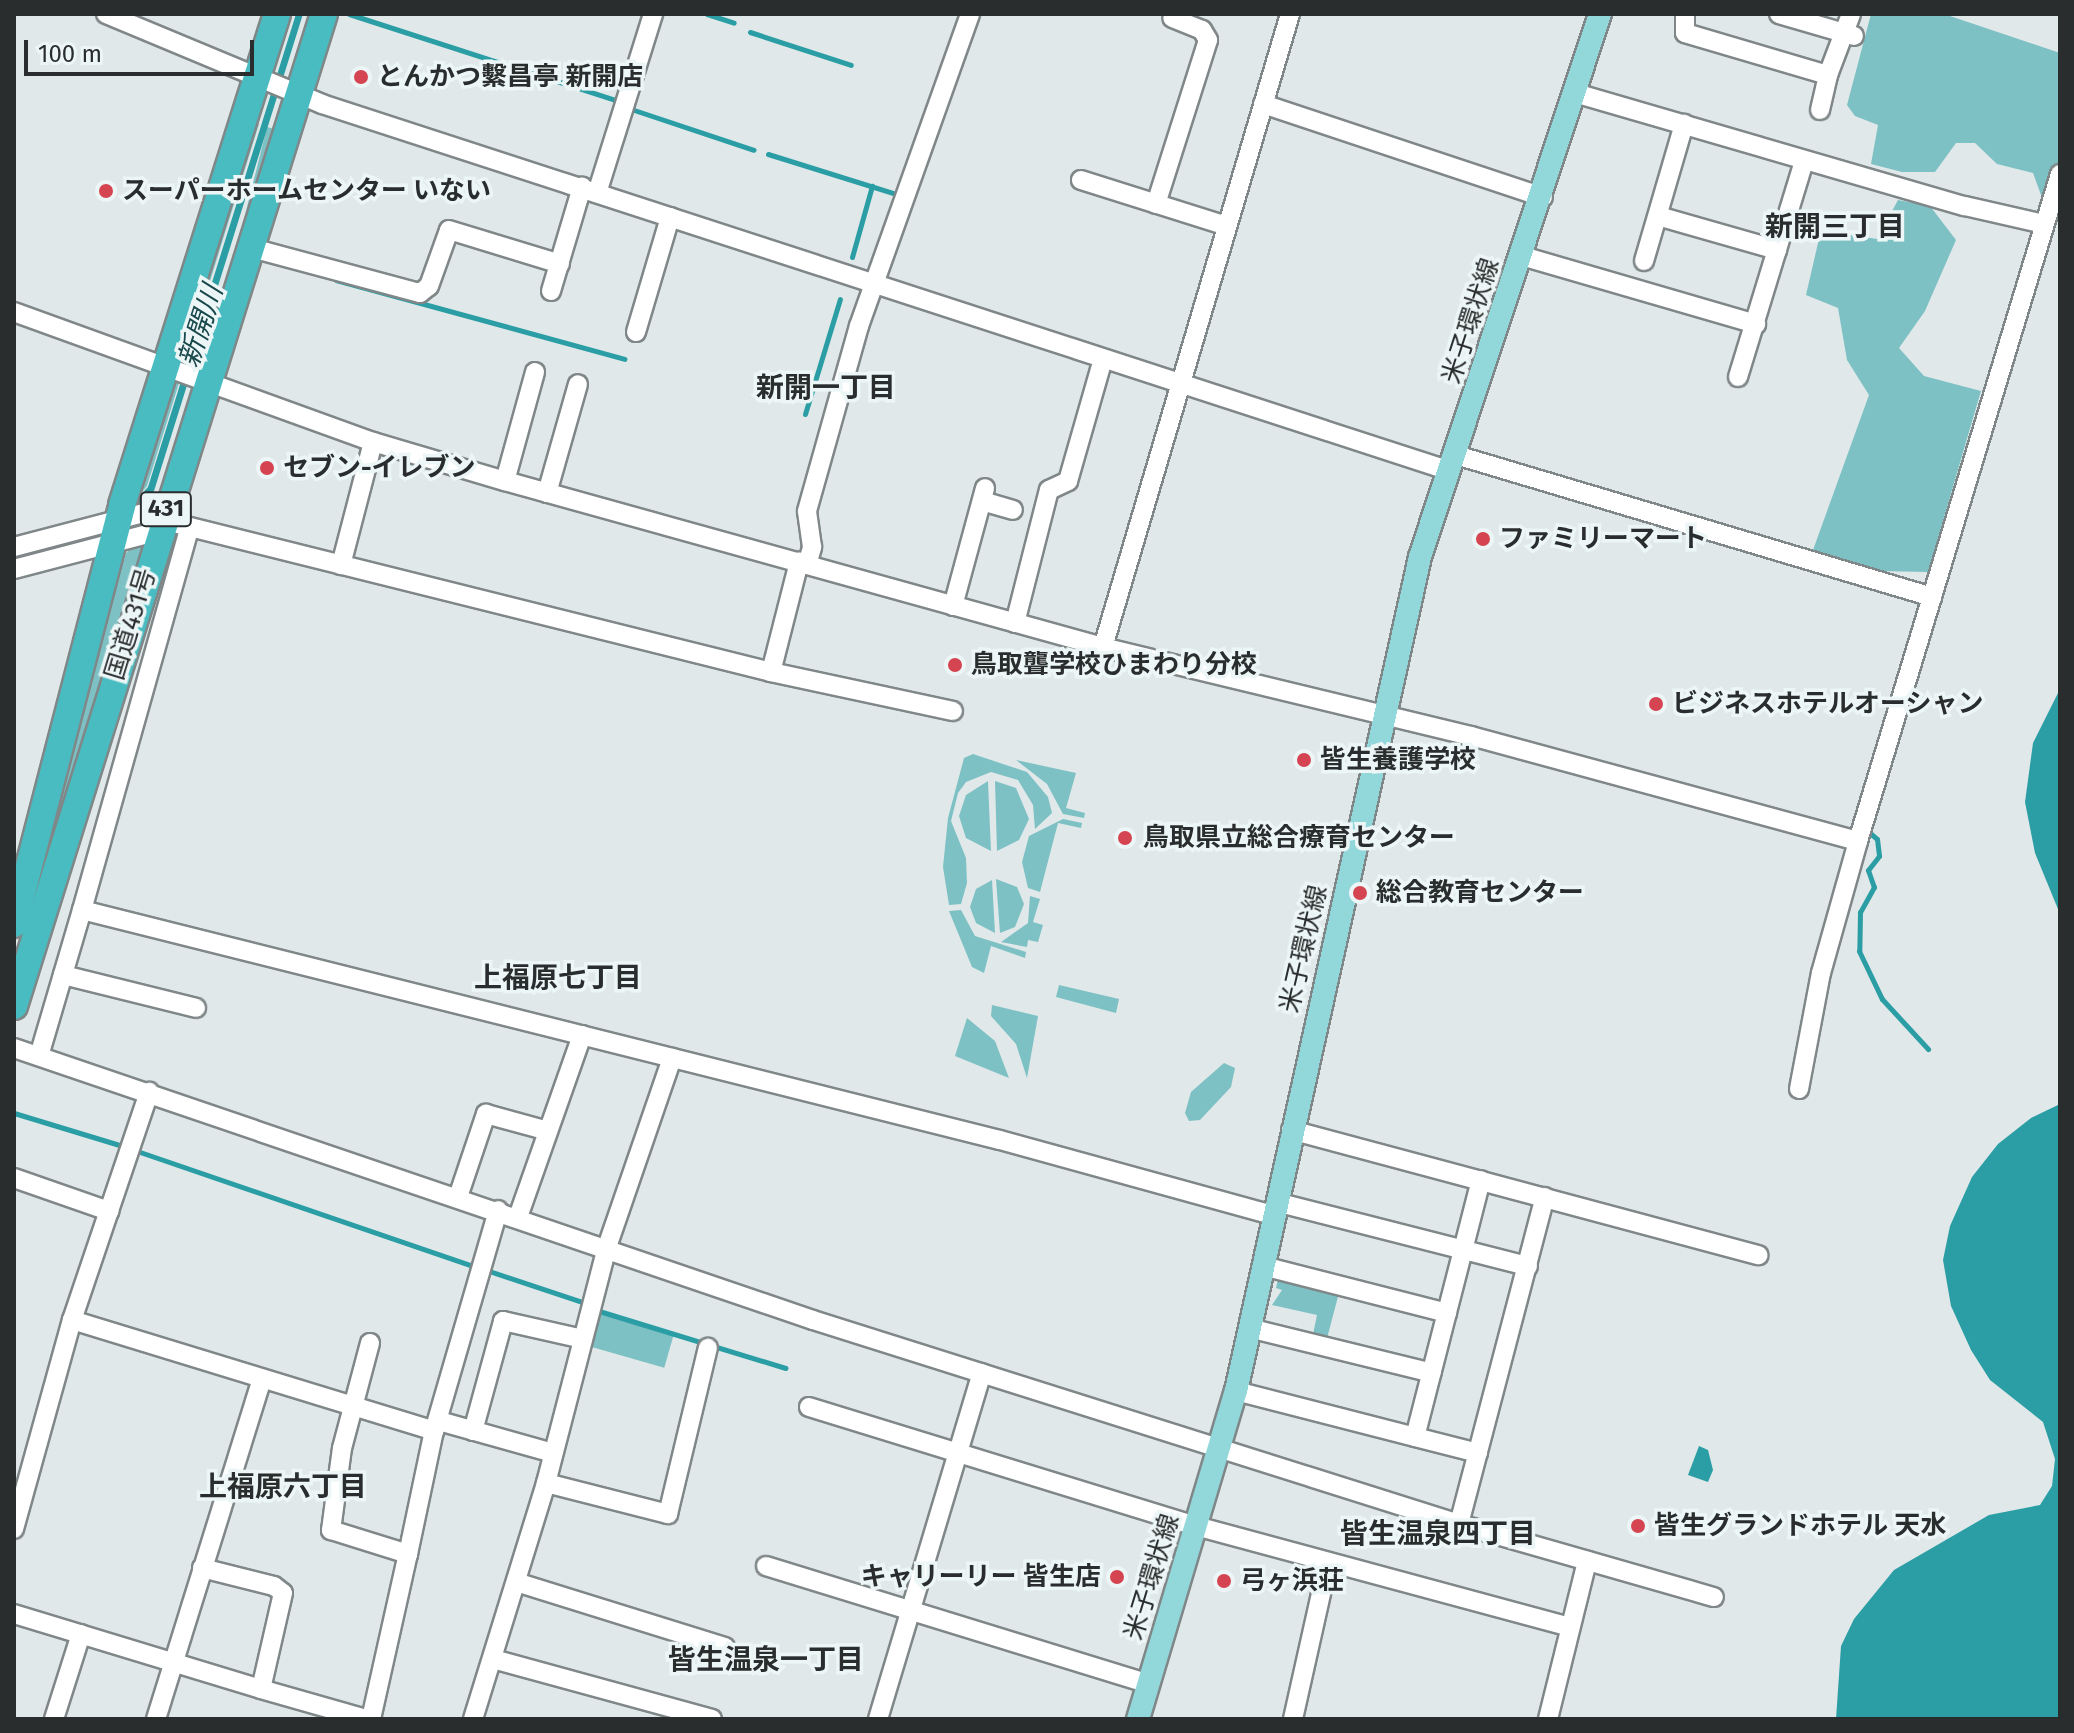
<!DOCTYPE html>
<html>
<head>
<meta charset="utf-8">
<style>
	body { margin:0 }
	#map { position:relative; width:2074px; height:1733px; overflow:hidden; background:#e0e8e9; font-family:"Fira Sans","Noto Sans JP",sans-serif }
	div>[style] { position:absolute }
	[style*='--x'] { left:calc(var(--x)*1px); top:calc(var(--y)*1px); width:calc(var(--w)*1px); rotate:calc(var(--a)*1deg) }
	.green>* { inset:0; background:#7dc1c4; transform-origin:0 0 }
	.water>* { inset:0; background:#2a9ea4 }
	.stream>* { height:5px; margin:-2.5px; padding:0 2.5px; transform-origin:2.5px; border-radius:2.5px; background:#2a9ea4 }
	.roads { filter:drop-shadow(2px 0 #808788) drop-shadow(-2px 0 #808788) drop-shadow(0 2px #808788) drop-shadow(0 -2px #808788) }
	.minor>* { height:18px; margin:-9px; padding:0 9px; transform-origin:9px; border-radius:9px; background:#fff }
	.major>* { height:22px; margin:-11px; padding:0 11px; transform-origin:11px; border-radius:11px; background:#92d7da }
	.highway>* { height:26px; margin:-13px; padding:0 13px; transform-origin:13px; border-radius:13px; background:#49bcc1 }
	.dots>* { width:22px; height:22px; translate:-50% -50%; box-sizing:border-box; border:4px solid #edf6f6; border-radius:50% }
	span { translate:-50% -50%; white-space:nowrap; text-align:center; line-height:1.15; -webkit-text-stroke:7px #edf6f6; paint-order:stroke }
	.shield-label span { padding:2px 6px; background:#edf6f6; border:2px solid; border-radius:6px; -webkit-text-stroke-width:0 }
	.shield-label { font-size:24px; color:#2a2d2d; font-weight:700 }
	.poi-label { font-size:26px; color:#2a2d2d; font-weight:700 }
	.left { translate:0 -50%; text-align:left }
	.right { translate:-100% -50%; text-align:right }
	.street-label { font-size:26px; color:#2a2d2d }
	.neighbourhood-label { font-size:28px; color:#2a2d2d; font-weight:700 }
	.water-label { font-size:28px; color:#19494c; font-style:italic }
	.frame { position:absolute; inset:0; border:16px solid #2a2d2d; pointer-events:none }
	.scale { position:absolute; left:24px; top:40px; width:230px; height:36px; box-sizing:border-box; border:4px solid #2a2d2d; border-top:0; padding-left:10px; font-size:24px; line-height:28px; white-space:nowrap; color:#2a2d2d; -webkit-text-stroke:6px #edf6f6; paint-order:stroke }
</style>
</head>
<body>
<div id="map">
	<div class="green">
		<div style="clip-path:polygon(1871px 14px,1944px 14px,2060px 53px,2060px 156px,2045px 206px,2033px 173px,1997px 164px,1975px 143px,1956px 143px,1935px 172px,1902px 172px,1871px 164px,1878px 125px,1855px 116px,1847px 105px)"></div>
		<div style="clip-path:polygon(256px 123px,259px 124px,185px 361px,181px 357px)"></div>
		<div style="left:267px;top:127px;width:8px;height:248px;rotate:14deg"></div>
		<div style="clip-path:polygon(1898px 200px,1930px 206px,1956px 240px,1925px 311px,1899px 348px,1924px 376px,1981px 391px,1928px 572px,1878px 571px,1813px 550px,1869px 395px,1847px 360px,1838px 308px,1806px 295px,1821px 230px,1877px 239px)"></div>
		<div style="clip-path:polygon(180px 380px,147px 486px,134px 502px,169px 385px)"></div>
		<div style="clip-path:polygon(138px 543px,144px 550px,37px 898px,16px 951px,85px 682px,126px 553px)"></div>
		<div style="clip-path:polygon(973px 754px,1027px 772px,1048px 797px,1052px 813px,1035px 829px,1033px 805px,1018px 780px,991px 772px,966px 782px,958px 793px,951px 821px,966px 858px,967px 883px,961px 904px,949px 905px,943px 867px,948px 818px,964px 758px)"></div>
		<div style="clip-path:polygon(1016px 760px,1076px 773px,1066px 808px,1085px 813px,1084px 818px,1063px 814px,1047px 784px)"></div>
		<div style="clip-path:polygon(988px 781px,988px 782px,991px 851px,966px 838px,959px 816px,966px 795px)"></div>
		<div style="clip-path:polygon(995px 781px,1016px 788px,1029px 819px,1019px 840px,997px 851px)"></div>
		<div style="clip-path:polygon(1063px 819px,1082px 823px,1081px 828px,1058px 823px,1040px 892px,1028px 888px,1022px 862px,1029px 836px)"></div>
		<div style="clip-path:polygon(996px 879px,1017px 887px,1024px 904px,1015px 927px,1000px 933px)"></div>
		<div style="clip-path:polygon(992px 880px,995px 933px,976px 923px,970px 907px,976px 889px)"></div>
		<div style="clip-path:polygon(1030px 896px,1040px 899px,1033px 922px,1043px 925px,1038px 942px,1028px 940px,1027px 947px,1001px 942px,1028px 923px)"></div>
		<div style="clip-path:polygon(961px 910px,975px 936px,1026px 952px,1025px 958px,991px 946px,984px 973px,972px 967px,949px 911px)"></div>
		<div style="clip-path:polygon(1059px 985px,1119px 999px,1116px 1013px,1056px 997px)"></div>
		<div style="clip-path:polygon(992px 1005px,1038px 1016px,1027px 1078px,1016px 1044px,991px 1016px)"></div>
		<div style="clip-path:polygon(967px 1018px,995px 1041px,1009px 1078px,955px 1056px)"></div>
		<div style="clip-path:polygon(1224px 1063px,1235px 1068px,1231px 1087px,1200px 1120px,1189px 1121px,1185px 1113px,1191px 1092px)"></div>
		<div style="clip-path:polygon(1279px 1275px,1340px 1289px,1326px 1342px,1312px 1339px,1317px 1315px,1272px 1305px,1282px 1290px,1276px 1288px)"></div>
		<div style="left:597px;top:1312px;width:80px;height:35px;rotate:16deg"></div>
	</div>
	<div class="water">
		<div style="clip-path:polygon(296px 14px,303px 14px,154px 491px,139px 510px,87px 541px,14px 561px,14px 553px,134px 502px,148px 487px)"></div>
		<div style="clip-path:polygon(2060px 689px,2060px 914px,2035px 853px,2025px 802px,2033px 743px)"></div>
		<div style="clip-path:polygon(2060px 1104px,2060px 1719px,1836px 1719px,1841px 1646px,1854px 1619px,1894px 1570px,1989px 1515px,2040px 1505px,2052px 1486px,2055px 1459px,2043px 1422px,1990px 1380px,1971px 1350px,1951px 1306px,1943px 1260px,1950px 1226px,1972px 1177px,1998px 1144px,2031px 1118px)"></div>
		<div style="clip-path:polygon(1699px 1446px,1708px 1450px,1713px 1470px,1708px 1482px,1688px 1475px)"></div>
	</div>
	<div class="stream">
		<div style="--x:349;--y:14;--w:286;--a:17.9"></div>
		<div style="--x:707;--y:14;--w:28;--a:18"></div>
		<div style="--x:750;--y:32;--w:106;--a:18.1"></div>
		<div style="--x:634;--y:110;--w:126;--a:18.4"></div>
		<div style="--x:768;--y:154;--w:138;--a:17.3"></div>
		<div style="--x:852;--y:257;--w:74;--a:-74.3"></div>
		<div style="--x:336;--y:280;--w:299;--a:15.3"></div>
		<div style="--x:805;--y:414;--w:120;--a:-73.1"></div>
		<div style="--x:1870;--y:833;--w:9;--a:41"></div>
		<div style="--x:1877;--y:839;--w:17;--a:83"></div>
		<div style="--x:1879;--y:856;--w:18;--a:128"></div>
		<div style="--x:1868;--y:870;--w:18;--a:71"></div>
		<div style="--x:1874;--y:887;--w:29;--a:119"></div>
		<div style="--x:1860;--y:912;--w:39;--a:91"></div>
		<div style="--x:1859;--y:951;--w:53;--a:64.4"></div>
		<div style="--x:1882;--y:999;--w:68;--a:47.4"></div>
		<div style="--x:14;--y:1113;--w:117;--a:16.9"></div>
		<div style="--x:137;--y:1151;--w:357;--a:18.9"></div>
		<div style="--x:489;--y:1271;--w:101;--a:18.4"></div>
		<div style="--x:599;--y:1311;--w:195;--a:17"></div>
	</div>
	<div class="roads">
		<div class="minor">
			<div style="--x:106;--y:14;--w:234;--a:22.6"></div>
			<div style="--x:322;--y:104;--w:1186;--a:18.02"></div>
			<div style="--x:1685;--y:14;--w:19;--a:90"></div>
			<div style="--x:1685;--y:33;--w:149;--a:16.4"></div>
			<div style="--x:1828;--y:75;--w:65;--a:-69.3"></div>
			<div style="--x:1779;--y:14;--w:78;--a:16.3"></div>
			<div style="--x:1575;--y:93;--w:406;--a:16.2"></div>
			<div style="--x:1965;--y:206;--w:81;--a:12.8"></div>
			<div style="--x:1263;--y:104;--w:295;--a:18.4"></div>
			<div style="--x:1820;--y:110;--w:36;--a:-77"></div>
			<div style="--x:1081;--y:180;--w:153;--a:17.5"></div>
			<div style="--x:597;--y:193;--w:188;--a:-72.6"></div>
			<div style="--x:1156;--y:204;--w:172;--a:-72.4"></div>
			<div style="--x:1208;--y:40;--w:12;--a:-121"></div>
			<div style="--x:1202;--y:30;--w:32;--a:-158"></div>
			<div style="--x:1658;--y:216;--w:124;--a:15.9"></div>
			<div style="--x:248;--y:247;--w:178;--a:15"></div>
			<div style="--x:420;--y:293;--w:11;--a:-38"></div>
			<div style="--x:429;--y:286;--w:59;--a:-70.3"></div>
			<div style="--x:449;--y:230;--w:116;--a:17"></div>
			<div style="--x:1522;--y:256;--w:244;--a:16.2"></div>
			<div style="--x:1644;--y:261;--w:143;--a:-73.7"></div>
			<div style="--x:551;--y:291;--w:109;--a:-73.4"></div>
			<div style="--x:14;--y:312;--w:382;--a:19.9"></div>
			<div style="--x:373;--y:442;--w:138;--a:16.5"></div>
			<div style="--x:505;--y:481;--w:621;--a:15.51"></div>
			<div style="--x:1103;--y:647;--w:379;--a:13.6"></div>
			<div style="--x:1471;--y:736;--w:401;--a:15.2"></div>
			<div style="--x:636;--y:332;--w:120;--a:-73.5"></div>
			<div style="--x:1738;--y:377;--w:226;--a:-73"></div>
			<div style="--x:1456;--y:455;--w:497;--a:16.6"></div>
			<div style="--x:505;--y:481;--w:113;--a:-74.6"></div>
			<div style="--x:547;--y:493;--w:113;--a:-74.1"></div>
			<div style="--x:982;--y:501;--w:32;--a:16"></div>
			<div style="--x:162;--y:520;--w:628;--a:14.01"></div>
			<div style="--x:771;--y:672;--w:186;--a:12.1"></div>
			<div style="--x:14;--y:547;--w:157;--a:-14.7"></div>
			<div style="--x:341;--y:565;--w:127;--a:-75.4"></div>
			<div style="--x:807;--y:565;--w:19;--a:-74"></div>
			<div style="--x:812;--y:547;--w:36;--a:-98"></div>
			<div style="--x:807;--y:511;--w:192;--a:-74.3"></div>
			<div style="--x:859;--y:326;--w:331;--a:-70.4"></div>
			<div style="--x:14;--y:569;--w:150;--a:-14.7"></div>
			<div style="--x:953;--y:606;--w:122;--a:-74.8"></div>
			<div style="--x:1015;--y:623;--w:137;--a:-75.7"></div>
			<div style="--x:1049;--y:490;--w:21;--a:-25"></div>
			<div style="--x:1068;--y:481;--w:127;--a:-74"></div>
			<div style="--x:1103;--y:647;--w:660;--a:-73.54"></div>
			<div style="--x:771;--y:672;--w:114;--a:-75.7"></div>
			<div style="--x:82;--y:910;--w:396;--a:-74.3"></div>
			<div style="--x:63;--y:975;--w:137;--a:13.9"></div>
			<div style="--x:14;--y:1048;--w:844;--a:18.8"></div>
			<div style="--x:813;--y:1320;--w:677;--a:17.53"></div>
			<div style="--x:1459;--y:1524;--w:338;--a:-75.3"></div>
			<div style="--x:39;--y:1056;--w:152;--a:-73.6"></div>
			<div style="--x:82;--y:910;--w:946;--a:14.07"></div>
			<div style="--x:1000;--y:1140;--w:283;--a:15.4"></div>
			<div style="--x:1799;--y:1089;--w:118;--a:-79.3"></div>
			<div style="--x:1821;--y:973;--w:137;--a:-74.3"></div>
			<div style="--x:1858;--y:841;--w:697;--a:-73.15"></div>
			<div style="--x:1291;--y:1130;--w:484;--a:15"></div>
			<div style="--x:14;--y:1178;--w:101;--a:19.2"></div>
			<div style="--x:458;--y:1197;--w:88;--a:-71.4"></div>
			<div style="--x:486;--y:1114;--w:64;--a:15.3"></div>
			<div style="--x:1276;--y:1202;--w:260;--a:14.3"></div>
			<div style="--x:518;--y:1217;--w:193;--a:-70.6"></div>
			<div style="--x:1263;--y:1266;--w:190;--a:14.3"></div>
			<div style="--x:72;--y:1320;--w:379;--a:17"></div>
			<div style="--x:434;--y:1431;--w:230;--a:-73.8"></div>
			<div style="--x:1249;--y:1328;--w:188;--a:13.8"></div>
			<div style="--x:370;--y:1343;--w:109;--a:104.9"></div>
			<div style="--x:342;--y:1448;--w:83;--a:97.6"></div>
			<div style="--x:331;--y:1530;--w:81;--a:17.3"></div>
			<div style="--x:408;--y:1554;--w:126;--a:-78.1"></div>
			<div style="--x:1236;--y:1391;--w:185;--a:14.4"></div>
			<div style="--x:809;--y:1407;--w:405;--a:17.1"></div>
			<div style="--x:1196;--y:1526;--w:387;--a:15.1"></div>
			<div style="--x:439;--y:1421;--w:118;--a:15.7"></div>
			<div style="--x:473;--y:1431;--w:114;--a:-74.7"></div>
			<div style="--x:503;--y:1321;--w:82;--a:12.7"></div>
			<div style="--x:1478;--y:1453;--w:65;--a:-165.7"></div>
			<div style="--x:1415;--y:1437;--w:265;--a:-75.6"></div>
			<div style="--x:546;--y:1483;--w:126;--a:14.3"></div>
			<div style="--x:668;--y:1514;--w:171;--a:-76.5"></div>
			<div style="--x:1459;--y:1524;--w:265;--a:16"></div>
			<div style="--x:14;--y:1529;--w:217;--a:-74.5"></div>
			<div style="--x:72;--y:1320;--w:241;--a:-71.3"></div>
			<div style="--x:766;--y:1566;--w:401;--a:17.1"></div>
			<div style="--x:202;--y:1568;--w:74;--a:14"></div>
			<div style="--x:274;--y:1586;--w:11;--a:38"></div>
			<div style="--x:283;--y:1593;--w:98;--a:102.9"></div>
			<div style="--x:261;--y:1689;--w:109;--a:15.9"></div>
			<div style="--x:516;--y:1582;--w:219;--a:17.3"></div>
			<div style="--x:14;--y:1614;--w:258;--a:16.9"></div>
			<div style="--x:493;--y:1659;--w:227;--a:15.3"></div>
			<div style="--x:54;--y:1719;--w:89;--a:-72.4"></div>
			<div style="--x:156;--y:1719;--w:356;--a:-72.7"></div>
			<div style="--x:371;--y:1719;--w:169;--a:-77.4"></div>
			<div style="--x:473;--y:1719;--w:247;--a:-72.8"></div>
			<div style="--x:546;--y:1483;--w:244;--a:-75.5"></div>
			<div style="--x:607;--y:1247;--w:200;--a:-71"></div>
			<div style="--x:878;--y:1719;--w:361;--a:-73.3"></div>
			<div style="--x:1293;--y:1719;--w:160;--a:-77.4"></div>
			<div style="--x:1548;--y:1719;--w:163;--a:-76.1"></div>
		</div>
		<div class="major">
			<div style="--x:1138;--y:1719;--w:342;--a:-73.4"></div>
			<div style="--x:1236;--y:1391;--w:854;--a:-77.56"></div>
			<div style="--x:1420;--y:557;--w:572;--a:-71.66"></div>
		</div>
		<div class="highway">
			<div style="--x:14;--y:924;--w:433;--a:-75.5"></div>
			<div style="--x:122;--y:505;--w:515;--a:-72.48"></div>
			<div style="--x:14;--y:1006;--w:1039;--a:-72.65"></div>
		</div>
	</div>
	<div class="dots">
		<div style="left:361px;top:77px;background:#d54451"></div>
		<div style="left:106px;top:191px;background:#d54451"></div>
		<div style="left:267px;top:468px;background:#d54451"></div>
		<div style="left:1483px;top:539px;background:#d54451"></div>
		<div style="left:955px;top:665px;background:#d54451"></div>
		<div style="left:1656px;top:704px;background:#d54451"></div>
		<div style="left:1304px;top:760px;background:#d54451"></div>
		<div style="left:1125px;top:838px;background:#d54451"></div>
		<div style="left:1360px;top:893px;background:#d54451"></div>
		<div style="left:1638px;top:1526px;background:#d54451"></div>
		<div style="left:1117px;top:1577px;background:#d54451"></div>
		<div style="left:1224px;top:1581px;background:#d54451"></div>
	</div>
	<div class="shield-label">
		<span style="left:166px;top:509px">431</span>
	</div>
	<div class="poi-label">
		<span class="left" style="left:377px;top:77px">とんかつ繫昌亭 新開店</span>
		<span class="left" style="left:122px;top:191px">スーパーホームセンター いない</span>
		<span class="left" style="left:283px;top:468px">セブン-イレブン</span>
		<span class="left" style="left:1499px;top:539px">ファミリーマート</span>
		<span class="left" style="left:971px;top:665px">鳥取聾学校ひまわり分校</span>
		<span class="left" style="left:1672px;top:704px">ビジネスホテルオーシャン</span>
		<span class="left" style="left:1320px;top:760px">皆生養護学校</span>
		<span class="left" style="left:1143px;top:838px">鳥取県立総合療育センター</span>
		<span class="left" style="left:1376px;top:893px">総合教育センター</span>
		<span class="left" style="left:1654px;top:1526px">皆生グランドホテル 天水</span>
		<span class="right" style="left:1101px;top:1577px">キャリーリー 皆生店</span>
		<span class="left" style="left:1240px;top:1581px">弓ヶ浜荘</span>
	</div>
	<div class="street-label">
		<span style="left:1471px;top:321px;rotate:-72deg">米子環状線</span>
		<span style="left:131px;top:624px;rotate:-73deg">国道431号</span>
		<span style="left:1304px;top:949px;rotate:-77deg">米子環状線</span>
		<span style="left:1152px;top:1577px;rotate:-73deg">米子環状線</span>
	</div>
	<div class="neighbourhood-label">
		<span style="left:1835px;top:227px">新開三丁目</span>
		<span style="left:826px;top:388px">新開一丁目</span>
		<span style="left:558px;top:978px">上福原七丁目</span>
		<span style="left:283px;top:1487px">上福原六丁目</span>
		<span style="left:1438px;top:1534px">皆生温泉四丁目</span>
		<span style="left:766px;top:1660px">皆生温泉一丁目</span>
	</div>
	<div class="water-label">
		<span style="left:201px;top:326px;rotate:-72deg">新開川</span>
	</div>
	<div class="frame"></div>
	<div class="scale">100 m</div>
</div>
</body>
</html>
